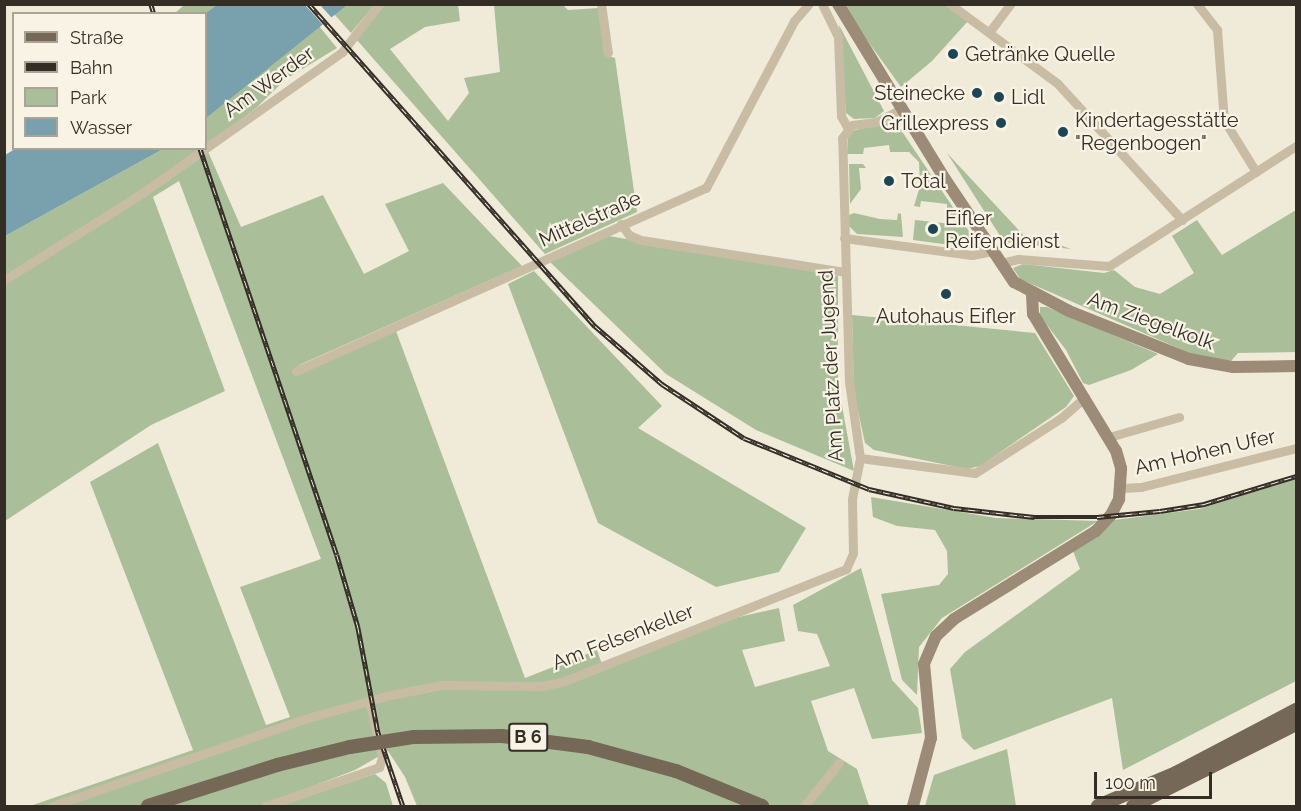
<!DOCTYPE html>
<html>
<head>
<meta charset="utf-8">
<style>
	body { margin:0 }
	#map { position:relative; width:1301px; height:811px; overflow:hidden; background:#f0ead8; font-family:Raleway,sans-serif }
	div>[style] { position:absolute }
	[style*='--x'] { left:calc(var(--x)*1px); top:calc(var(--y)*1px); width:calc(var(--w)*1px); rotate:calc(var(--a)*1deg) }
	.green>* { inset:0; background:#aabf99 }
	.water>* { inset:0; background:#78a0ad }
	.pier>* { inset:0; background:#f0ead8 }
	.street>* { height:9px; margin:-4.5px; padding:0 4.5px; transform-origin:4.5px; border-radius:4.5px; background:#c8bca5 }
	.secondary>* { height:12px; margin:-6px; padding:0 6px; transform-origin:6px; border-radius:6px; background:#9b8b77 }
	.primary>* { height:14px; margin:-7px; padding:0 7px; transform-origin:7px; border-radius:7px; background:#756857 }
	.rail>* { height:4.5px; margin-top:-2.25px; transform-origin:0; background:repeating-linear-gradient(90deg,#f8f3e4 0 7px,#342d26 0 14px); box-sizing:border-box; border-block:2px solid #342d26 }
	.primary-bridge>* { height:14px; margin:-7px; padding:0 7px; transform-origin:7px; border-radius:7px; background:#756857 }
	.dots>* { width:16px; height:16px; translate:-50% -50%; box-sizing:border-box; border:3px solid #f8f3e4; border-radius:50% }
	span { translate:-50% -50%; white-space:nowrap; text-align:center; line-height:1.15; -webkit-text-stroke:4.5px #f8f3e4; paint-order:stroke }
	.shield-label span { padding:2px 4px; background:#f8f3e4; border:2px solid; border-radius:4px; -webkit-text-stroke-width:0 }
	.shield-label { font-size:18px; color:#342d26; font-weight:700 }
	.poi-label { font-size:20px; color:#342d26 }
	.left { translate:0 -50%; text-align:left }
	.right { translate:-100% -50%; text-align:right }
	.street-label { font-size:20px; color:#342d26 }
	.frame { position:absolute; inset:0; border:6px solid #342d26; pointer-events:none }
	.legend { position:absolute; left:12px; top:12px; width:195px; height:138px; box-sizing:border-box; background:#f8f3e4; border:2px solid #aaa498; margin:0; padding:8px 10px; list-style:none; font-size:18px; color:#342d26 }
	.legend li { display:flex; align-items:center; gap:12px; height:30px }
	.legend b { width:30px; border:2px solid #aaa498 }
	.scale { position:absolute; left:1094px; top:772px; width:118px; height:27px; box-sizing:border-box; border:3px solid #342d26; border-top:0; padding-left:8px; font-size:18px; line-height:21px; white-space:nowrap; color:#342d26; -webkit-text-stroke:4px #f8f3e4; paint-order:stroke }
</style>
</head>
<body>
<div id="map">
	<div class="green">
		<div style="clip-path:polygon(184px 5px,224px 5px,206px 14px,174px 14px)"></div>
		<div style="clip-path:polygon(347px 5px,374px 5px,351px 33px,334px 14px)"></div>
		<div style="clip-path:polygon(384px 5px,458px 5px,460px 21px,425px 27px,390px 49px,448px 121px,469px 93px,464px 78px,500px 72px,494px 5px,563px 5px,568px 10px,598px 8px,605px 55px,615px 58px,637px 212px,545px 254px,356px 39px)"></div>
		<div style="clip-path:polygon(846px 5px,946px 5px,969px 20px,932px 61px,901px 87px,851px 18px)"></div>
		<div style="clip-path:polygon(839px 25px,884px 111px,875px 118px,854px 119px,846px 113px)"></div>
		<div style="clip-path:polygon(319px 26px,337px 48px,286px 79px,256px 108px,206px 146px,206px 116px)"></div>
		<div style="clip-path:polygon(890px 122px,899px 127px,981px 249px,913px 240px,915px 220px,961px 225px,947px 211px,947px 204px,921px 201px,920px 207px,914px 206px,920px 186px,919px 162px,909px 152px,890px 152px,889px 145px,864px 148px,863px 154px,847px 154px,848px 135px,852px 131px)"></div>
		<div style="clip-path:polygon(206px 147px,241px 227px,323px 195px,364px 274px,409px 251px,385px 204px,443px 183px,522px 266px,297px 366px,396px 331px,525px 678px,597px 650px,604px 670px,730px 619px,779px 608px,785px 641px,742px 650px,755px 687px,830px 666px,817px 634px,798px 631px,793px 605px,861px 568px,892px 680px,918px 708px,922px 733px,872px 739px,854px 688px,811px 701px,828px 751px,857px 769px,869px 806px,417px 806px,405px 777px,388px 751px,355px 770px,261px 806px,30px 806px,193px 750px,90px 482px,158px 443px,266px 725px,290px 717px,240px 587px,321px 559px,179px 181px,153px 197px,225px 391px,151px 425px,5px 521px,5px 236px,163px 149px)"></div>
		<div style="clip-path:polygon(947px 153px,1027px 239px,1032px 235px,1071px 249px,1004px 242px)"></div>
		<div style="clip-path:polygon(849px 164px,863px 164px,866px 168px,859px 168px,861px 189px,850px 204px)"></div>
		<div style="clip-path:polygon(1296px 210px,1296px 352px,1238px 353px,1231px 361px,1194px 355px,1020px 279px,1013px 268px,1023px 264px,1104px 273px,1114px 270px,1135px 287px,1160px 294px,1194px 273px,1172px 236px,1197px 220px,1222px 255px)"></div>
		<div style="clip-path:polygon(854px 213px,880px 219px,897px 220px,898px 213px,901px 214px,903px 237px,857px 234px,848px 225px,849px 215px)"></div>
		<div style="clip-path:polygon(609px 236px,838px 276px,838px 384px,854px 471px,756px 430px,666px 374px,549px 261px)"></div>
		<div style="clip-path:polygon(534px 271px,662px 406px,638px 428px,806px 528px,779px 572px,716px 587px,598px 523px,508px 284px)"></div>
		<div style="clip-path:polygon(1040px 307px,1047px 307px,1158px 354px,1131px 370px,1089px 385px,1083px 383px,1066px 350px,1040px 316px)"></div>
		<div style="clip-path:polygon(852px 315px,1035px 333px,1074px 396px,1066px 407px,980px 466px,967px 469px,874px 450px,865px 443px,854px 393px)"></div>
		<div style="clip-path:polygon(1296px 478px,1296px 681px,1123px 770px,1112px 698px,974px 750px,962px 738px,950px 669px,965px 652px,1080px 569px,1073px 551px,1114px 520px,1199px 509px)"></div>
		<div style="clip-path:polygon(871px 497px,996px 518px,1098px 521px,942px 618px,919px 647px,917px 695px,902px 680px,881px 594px,939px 585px,948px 574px,947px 551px,935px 530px,897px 526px,873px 517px)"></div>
		<div style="clip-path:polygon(1007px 749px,1016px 806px,925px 806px,934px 775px)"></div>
		<div style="clip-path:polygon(375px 774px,386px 783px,393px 806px,277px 806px)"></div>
	</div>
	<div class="water">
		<div style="clip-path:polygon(217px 5px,347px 5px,206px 118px,205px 14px)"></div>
		<div style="clip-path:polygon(15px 149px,15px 148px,163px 149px,5px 236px,5px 155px)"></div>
	</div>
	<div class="pier">
		<div style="clip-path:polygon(305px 5px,320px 5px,333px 19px,324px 26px)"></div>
	</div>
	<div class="street">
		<div style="--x:601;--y:4;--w:49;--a:81.9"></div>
		<div style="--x:822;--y:4;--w:37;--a:64"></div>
		<div style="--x:838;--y:37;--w:79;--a:87.8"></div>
		<div style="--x:841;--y:116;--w:13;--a:61"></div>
		<div style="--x:950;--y:4;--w:134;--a:36.5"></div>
		<div style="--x:1058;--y:84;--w:184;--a:47.6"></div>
		<div style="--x:1197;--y:4;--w:33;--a:52"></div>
		<div style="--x:1217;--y:30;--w:90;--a:85.6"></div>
		<div style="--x:1224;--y:120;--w:61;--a:58.4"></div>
		<div style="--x:990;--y:31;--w:34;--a:-53"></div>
		<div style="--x:621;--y:224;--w:14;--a:54"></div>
		<div style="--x:629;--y:235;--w:13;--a:23"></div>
		<div style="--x:641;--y:240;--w:206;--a:8.9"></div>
		<div style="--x:844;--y:238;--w:129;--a:7.6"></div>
		<div style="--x:972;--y:255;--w:21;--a:-11"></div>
		<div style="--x:1001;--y:263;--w:17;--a:-13"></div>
		<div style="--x:1018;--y:259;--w:91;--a:4.4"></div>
		<div style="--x:1109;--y:266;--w:222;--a:-32.7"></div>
		<div style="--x:4;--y:280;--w:158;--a:-32.1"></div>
		<div style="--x:138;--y:196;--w:250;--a:-35.2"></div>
		<div style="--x:342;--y:52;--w:61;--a:-52.4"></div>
		<div style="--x:296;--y:371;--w:449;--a:-24.1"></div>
		<div style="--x:706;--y:188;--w:189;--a:-62.2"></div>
		<div style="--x:794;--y:21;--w:23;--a:-49"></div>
		<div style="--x:1109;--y:437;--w:73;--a:-15.9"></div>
		<div style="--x:860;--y:458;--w:116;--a:7.4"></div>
		<div style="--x:975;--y:473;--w:102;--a:-32.6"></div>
		<div style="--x:1061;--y:418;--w:32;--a:-41"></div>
		<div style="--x:1121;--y:488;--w:20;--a:-3"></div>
		<div style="--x:1141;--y:487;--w:160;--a:-14.1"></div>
		<div style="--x:52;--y:806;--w:271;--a:-19"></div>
		<div style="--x:308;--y:718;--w:85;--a:-15.7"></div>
		<div style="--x:390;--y:695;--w:53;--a:-10.9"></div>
		<div style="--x:442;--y:685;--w:98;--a:0.6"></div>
		<div style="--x:540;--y:686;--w:22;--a:-10"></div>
		<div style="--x:562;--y:682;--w:306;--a:-21.7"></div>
		<div style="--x:846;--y:569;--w:17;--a:-66"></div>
		<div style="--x:853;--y:553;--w:54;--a:-91.1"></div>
		<div style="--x:852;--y:499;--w:42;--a:-79"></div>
		<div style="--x:860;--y:458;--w:77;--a:-98.2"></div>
		<div style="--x:849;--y:382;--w:244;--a:-91.6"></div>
		<div style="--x:842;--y:138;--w:16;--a:-52"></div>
		<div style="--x:852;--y:125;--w:24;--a:-7"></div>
		<div style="--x:876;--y:122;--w:28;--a:-27"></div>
		<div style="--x:266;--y:806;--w:120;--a:-19"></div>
		<div style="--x:379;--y:767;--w:9;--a:-72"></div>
		<div style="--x:382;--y:758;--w:59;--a:-102.6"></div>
		<div style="--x:804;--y:806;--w:55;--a:-50.9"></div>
	</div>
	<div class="secondary">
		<div style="--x:838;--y:4;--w:205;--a:58.6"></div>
		<div style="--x:945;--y:179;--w:124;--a:56.2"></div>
		<div style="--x:1014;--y:282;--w:62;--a:27.8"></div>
		<div style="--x:1069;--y:311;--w:129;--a:21.8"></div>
		<div style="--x:1189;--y:359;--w:45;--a:10.3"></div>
		<div style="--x:1233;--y:367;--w:63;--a:-0.9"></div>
		<div style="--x:913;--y:806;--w:70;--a:-75.2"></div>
		<div style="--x:931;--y:738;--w:74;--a:-95.4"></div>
		<div style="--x:924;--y:664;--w:30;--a:-67"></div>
		<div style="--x:936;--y:636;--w:25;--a:-43"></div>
		<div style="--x:954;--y:619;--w:167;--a:-31.8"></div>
		<div style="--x:1096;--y:531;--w:22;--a:-47"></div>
		<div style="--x:1111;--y:515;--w:18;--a:-63"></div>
		<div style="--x:1119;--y:499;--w:31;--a:-86"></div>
		<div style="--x:1121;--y:468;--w:18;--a:-106"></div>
		<div style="--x:1116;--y:451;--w:160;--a:-121.2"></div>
		<div style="--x:1033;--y:314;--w:21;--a:-93"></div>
	</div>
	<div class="primary">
		<div style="--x:414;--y:737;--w:88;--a:-0.7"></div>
		<div style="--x:502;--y:736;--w:87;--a:7.3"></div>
		<div style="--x:588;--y:747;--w:91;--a:15.3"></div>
		<div style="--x:676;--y:771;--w:93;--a:22.1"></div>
		<div style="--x:148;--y:806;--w:135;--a:-17.6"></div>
		<div style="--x:277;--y:765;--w:75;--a:-13.9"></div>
		<div style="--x:1098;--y:806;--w:85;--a:-22.9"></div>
		<div style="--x:1176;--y:773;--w:136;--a:-27.7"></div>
		<div style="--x:1133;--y:806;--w:182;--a:-26.7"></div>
	</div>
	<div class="rail">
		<div style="--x:151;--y:4;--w:10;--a:73"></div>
		<div style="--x:309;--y:4;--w:431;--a:48.4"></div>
		<div style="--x:595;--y:326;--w:89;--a:40.9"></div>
		<div style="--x:662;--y:384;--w:98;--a:33.4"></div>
		<div style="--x:744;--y:438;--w:135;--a:22.2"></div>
		<div style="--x:869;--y:489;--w:87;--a:12.6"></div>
		<div style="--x:954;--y:508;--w:81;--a:6.4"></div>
		<div style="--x:1034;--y:517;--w:63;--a:0"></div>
		<div style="--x:1097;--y:517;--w:63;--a:-5.4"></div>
		<div style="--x:1160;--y:511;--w:45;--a:-9"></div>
		<div style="--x:1204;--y:504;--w:96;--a:-16.9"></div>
		<div style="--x:200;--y:148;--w:429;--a:71.4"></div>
		<div style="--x:337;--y:555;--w:75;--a:73.7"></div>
		<div style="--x:358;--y:627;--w:107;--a:79.2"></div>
		<div style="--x:378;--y:732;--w:78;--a:71.3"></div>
	</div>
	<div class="primary-bridge">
		<div style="--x:350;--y:747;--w:65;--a:-8.9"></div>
	</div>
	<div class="dots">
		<div style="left:953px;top:54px;background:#1d4554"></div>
		<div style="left:977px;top:93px;background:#1d4554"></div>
		<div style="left:999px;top:97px;background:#1d4554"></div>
		<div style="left:1001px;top:123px;background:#1d4554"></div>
		<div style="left:1063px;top:132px;background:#1d4554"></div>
		<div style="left:889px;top:181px;background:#1d4554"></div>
		<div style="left:933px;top:229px;background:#1d4554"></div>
		<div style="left:946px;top:294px;background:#1d4554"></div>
	</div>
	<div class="shield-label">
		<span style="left:528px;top:737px">B 6</span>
	</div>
	<div class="poi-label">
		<span class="left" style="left:965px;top:54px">Getränke Quelle</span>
		<span class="right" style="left:965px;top:93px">Steinecke</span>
		<span class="left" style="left:1011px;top:97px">Lidl</span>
		<span class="left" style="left:1075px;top:132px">Kindertagesstätte<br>"Regenbogen"</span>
		<span class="right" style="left:989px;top:123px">Grillexpress</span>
		<span class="left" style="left:901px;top:181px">Total</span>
		<span class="left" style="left:945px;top:230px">Eifler<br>Reifendienst</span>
		<span style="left:946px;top:316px">Autohaus Eifler</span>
	</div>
	<div class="street-label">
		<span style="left:269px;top:82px;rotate:-36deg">Am Werder</span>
		<span style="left:590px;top:219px;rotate:-24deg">Mittelstraße</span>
		<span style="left:1151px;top:321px;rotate:20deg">Am Ziegelkolk</span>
		<span style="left:831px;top:366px;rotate:-93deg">Am Platz der Jugend</span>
		<span style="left:1205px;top:452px;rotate:-13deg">Am Hohen Ufer</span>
		<span style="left:623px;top:637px;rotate:-21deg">Am Felsenkeller</span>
	</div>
	<div class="frame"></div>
	<ul class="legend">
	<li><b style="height:8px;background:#756857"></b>Straße</li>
	<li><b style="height:8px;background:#342d26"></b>Bahn</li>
	<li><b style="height:16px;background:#aabf99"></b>Park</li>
	<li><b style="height:16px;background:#78a0ad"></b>Wasser</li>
	</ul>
	<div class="scale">100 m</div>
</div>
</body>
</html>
